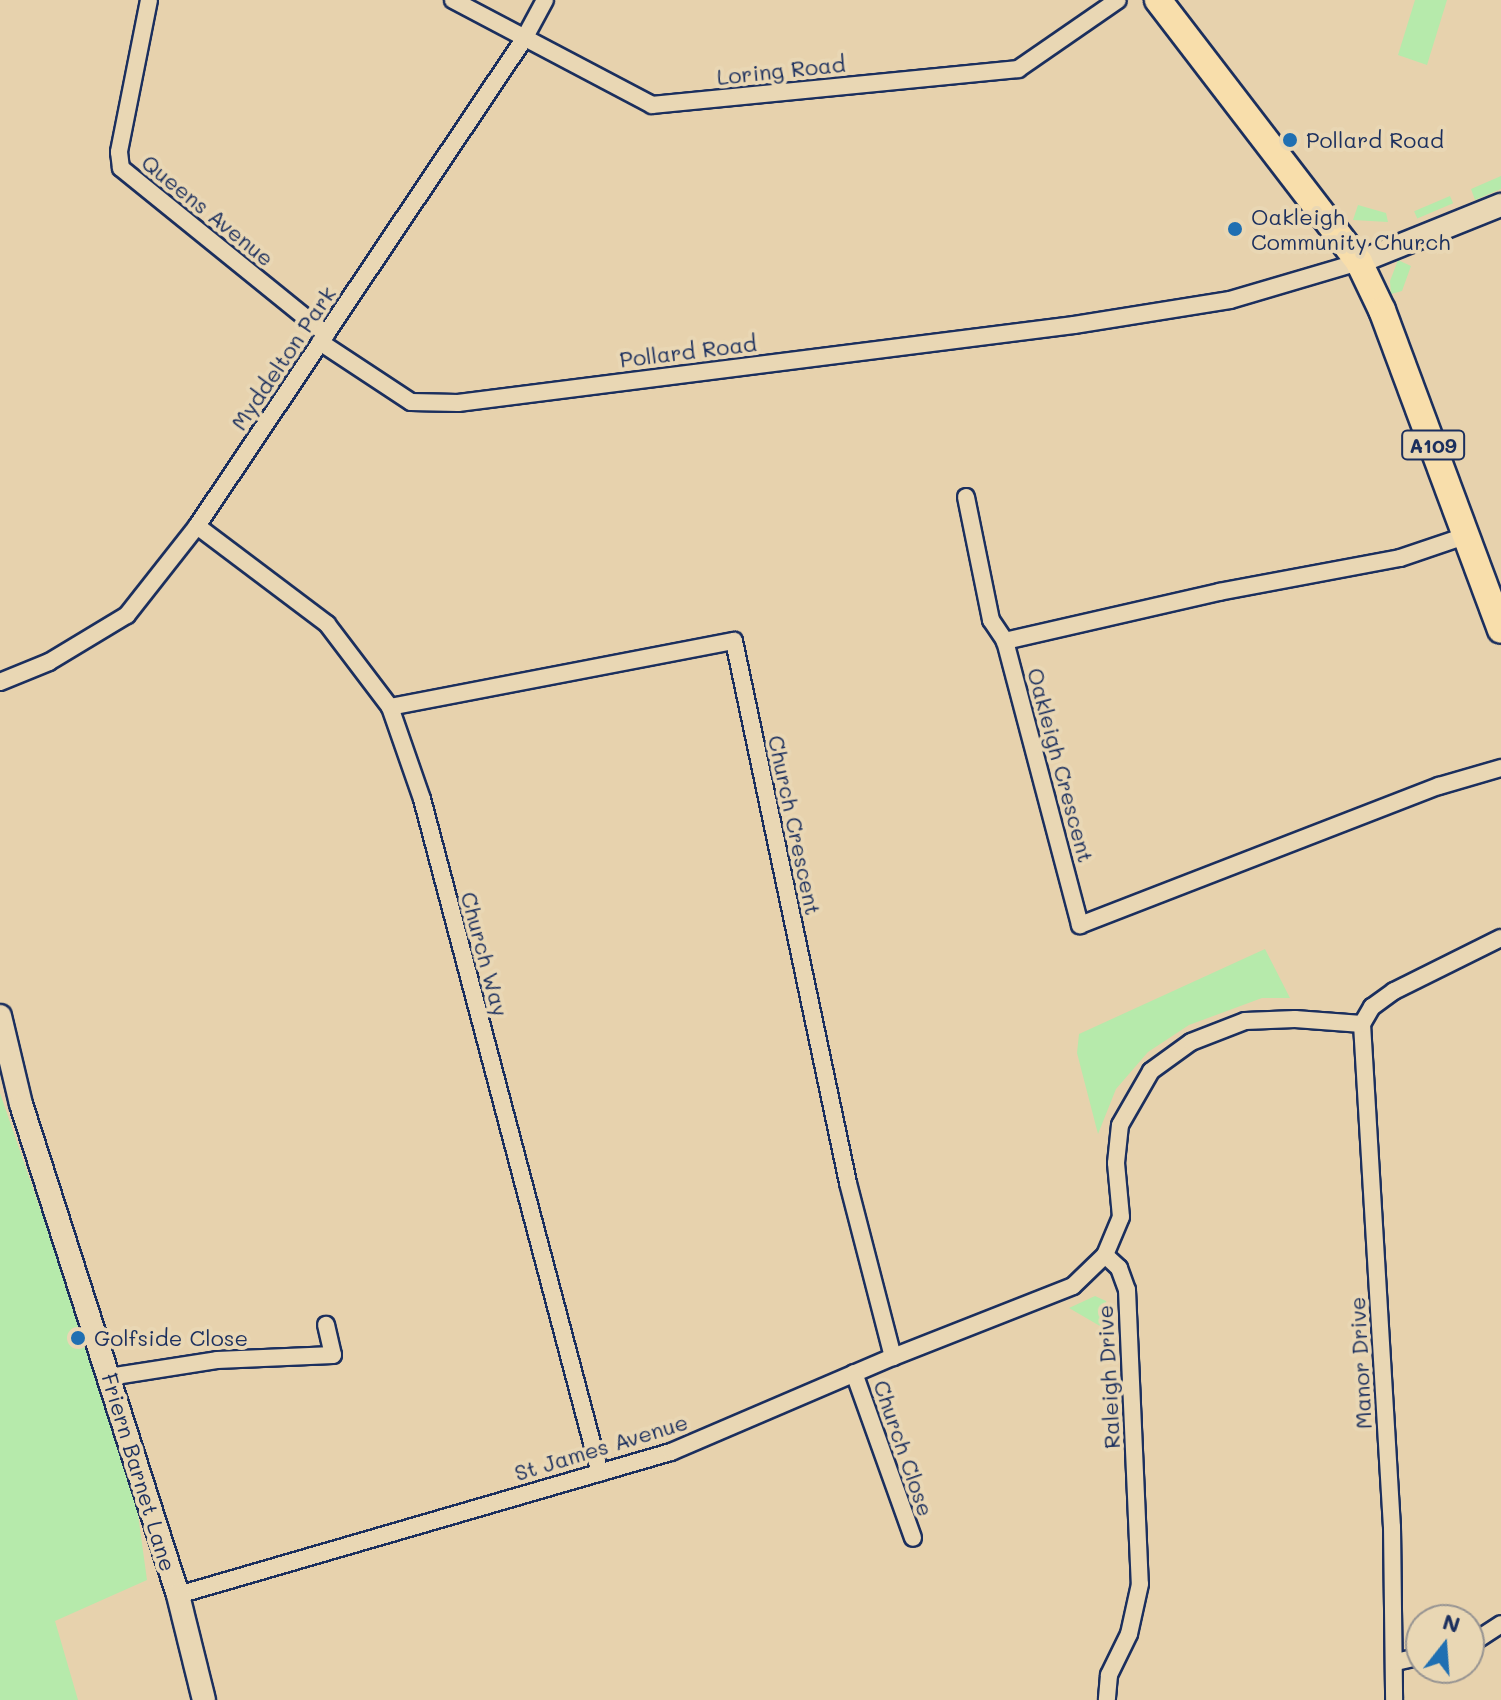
<!DOCTYPE html>
<html>
<head>
<meta charset="utf-8">
<style>
	body { margin:0 }
	#map { position:relative; width:1501px; height:1700px; overflow:hidden; background:#e7d2ad; font-family:Mali,sans-serif }
	div>[style] { position:absolute }
	[style*='--x'] { left:calc(var(--x)*1px); top:calc(var(--y)*1px); width:calc(var(--w)*1px); rotate:calc(var(--a)*1deg) }
	.green>* { inset:0; background:#b6eaab; transform-origin:0 0 }
	.roads { filter:drop-shadow(2px 0 #1b2f5e) drop-shadow(-2px 0 #1b2f5e) drop-shadow(0 2px #1b2f5e) drop-shadow(0 -2px #1b2f5e) }
	.street>* { height:16px; margin:-8px; padding:0 8px; transform-origin:8px; border-radius:8px; background:#e9d7b4 }
	.secondary>* { height:22px; margin:-11px; padding:0 11px; transform-origin:11px; border-radius:11px; background:#e9d7b4 }
	.primary>* { height:26px; margin:-13px; padding:0 13px; transform-origin:13px; border-radius:13px; background:#f8deab }
	.dots>* { width:22px; height:22px; translate:-50% -50%; box-sizing:border-box; border:4px solid #e9d7b4; border-radius:50% }
	span { translate:-50% -50%; white-space:nowrap; text-align:center; line-height:1.15; -webkit-text-stroke:8px #e9d7b4; paint-order:stroke }
	.shield-label span { padding:2px 6px; background:#e9d7b4; border:2px solid; border-radius:6px; -webkit-text-stroke-width:0 }
	.shield-label { font-size:20px; color:#1b2f5e; font-weight:700 }
	.street-label { font-size:22px; color:#1b2f5e }
	.poi-label { font-size:22px; color:#1b2f5e }
	.left { translate:0 -50%; text-align:left }
	.north { position:absolute; left:1405px; top:1604px; width:80px; height:80px; box-sizing:border-box; background:#e9d7b4; border:2px solid #979492; border-radius:50%; rotate:17deg; font-size:22px; font-weight:700; line-height:32px; text-align:center; color:#1b2f5e }
	.north::after { content:''; display:block; margin:auto; width:28px; height:36px; background:#1f6fb2; clip-path:polygon(50% 0,100% 100%,50% 72%,0 100%) }
</style>
</head>
<body>
<div id="map">
	<div class="green">
		<div style="clip-path:polygon(1415px 0,1447px 0,1427px 65px,1398px 55px)"></div>
		<div style="clip-path:polygon(1501px 176px,1501px 189px,1475px 200px,1471px 189px)"></div>
		<div style="left:1450px;top:196px;width:8px;height:39px;rotate:67deg"></div>
		<div style="clip-path:polygon(1358px 205px,1386px 213px,1388px 222px,1353px 220px)"></div>
		<div style="clip-path:polygon(1398px 260px,1411px 266px,1402px 291px,1391px 294px,1390px 281px)"></div>
		<div style="clip-path:polygon(1265px 949px,1290px 998px,1262px 998px,1189px 1025px,1148px 1052px,1116px 1089px,1098px 1134px,1077px 1053px,1079px 1034px)"></div>
		<div style="clip-path:polygon(0 1093px,133px 1478px,147px 1580px,55px 1621px,78px 1700px,0 1700px)"></div>
		<div style="clip-path:polygon(1095px 1296px,1106px 1301px,1112px 1333px,1069px 1308px)"></div>
	</div>
	<div class="roads">
		<div class="street">
			<div style="--x:149;--y:0;--w:155;--a:101.2"></div>
			<div style="--x:119;--y:152;--w:16;--a:83"></div>
			<div style="--x:121;--y:168;--w:264;--a:39"></div>
			<div style="--x:453;--y:0;--w:225;--a:27.8"></div>
			<div style="--x:652;--y:105;--w:368;--a:-5.6"></div>
			<div style="--x:1018;--y:69;--w:121;--a:-34.6"></div>
			<div style="--x:320;--y:342;--w:109;--a:33.4"></div>
			<div style="--x:411;--y:402;--w:47;--a:1.2"></div>
			<div style="--x:458;--y:403;--w:621;--a:-7.22"></div>
			<div style="--x:1074;--y:325;--w:158;--a:-9.1"></div>
			<div style="--x:1230;--y:300;--w:134;--a:-16.4"></div>
			<div style="--x:966;--y:497;--w:126;--a:78.5"></div>
			<div style="--x:991;--y:620;--w:25;--a:56"></div>
			<div style="--x:197;--y:526;--w:163;--a:37"></div>
			<div style="--x:327;--y:624;--w:104;--a:52.8"></div>
			<div style="--x:390;--y:707;--w:97;--a:70.8"></div>
			<div style="--x:422;--y:799;--w:697;--a:75.21"></div>
			<div style="--x:1468;--y:535;--w:72;--a:161.3"></div>
			<div style="--x:1400;--y:558;--w:184;--a:169.4"></div>
			<div style="--x:1219;--y:592;--w:220;--a:167.1"></div>
			<div style="--x:1005;--y:641;--w:294;--a:75.2"></div>
			<div style="--x:1080;--y:925;--w:385;--a:-21.2"></div>
			<div style="--x:1439;--y:786;--w:65;--a:-16.2"></div>
			<div style="--x:0;--y:682;--w:53;--a:-22.2"></div>
			<div style="--x:49;--y:662;--w:91;--a:-31.1"></div>
			<div style="--x:127;--y:615;--w:113;--a:-51.8"></div>
			<div style="--x:197;--y:526;--w:587;--a:-56.12"></div>
			<div style="--x:524;--y:39;--w:44;--a:-61.7"></div>
			<div style="--x:390;--y:707;--w:350;--a:-10.9"></div>
			<div style="--x:734;--y:641;--w:554;--a:78.12"></div>
			<div style="--x:848;--y:1183;--w:180;--a:75.5"></div>
			<div style="--x:1362;--y:1024;--w:504;--a:86.59"></div>
			<div style="--x:1392;--y:1527;--w:173;--a:89.3"></div>
			<div style="--x:1105;--y:1255;--w:19;--a:43"></div>
			<div style="--x:1119;--y:1268;--w:23;--a:70"></div>
			<div style="--x:1127;--y:1290;--w:294;--a:87.5"></div>
			<div style="--x:1140;--y:1584;--w:51;--a:102.4"></div>
			<div style="--x:1129;--y:1634;--w:46;--a:116"></div>
			<div style="--x:1109;--y:1675;--w:25;--a:95"></div>
			<div style="--x:854;--y:1373;--w:175;--a:70.3"></div>
			<div style="--x:109;--y:1377;--w:109;--a:-8.9"></div>
			<div style="--x:217;--y:1360;--w:116;--a:-2.5"></div>
			<div style="--x:333;--y:1355;--w:31;--a:-103"></div>
			<div style="--x:178;--y:1595;--w:513;--a:-16.18"></div>
			<div style="--x:671;--y:1452;--w:241;--a:-23.2"></div>
			<div style="--x:893;--y:1357;--w:193;--a:-21.5"></div>
			<div style="--x:1073;--y:1286;--w:45;--a:-44.1"></div>
			<div style="--x:1105;--y:1255;--w:41;--a:-67.2"></div>
			<div style="--x:1121;--y:1217;--w:54;--a:-95.3"></div>
			<div style="--x:1116;--y:1163;--w:38;--a:-84"></div>
			<div style="--x:1120;--y:1125;--w:62;--a:-60.1"></div>
			<div style="--x:1151;--y:1071;--w:49;--a:-35.9"></div>
			<div style="--x:1191;--y:1042;--w:58;--a:-21.3"></div>
			<div style="--x:1245;--y:1021;--w:50;--a:-2.3"></div>
			<div style="--x:1295;--y:1019;--w:67;--a:4.3"></div>
			<div style="--x:1362;--y:1024;--w:20;--a:-60"></div>
			<div style="--x:1372;--y:1007;--w:27;--a:-36"></div>
			<div style="--x:1394;--y:991;--w:119;--a:-26.4"></div>
			<div style="--x:1469;--y:1645;--w:38;--a:-33"></div>
			<div style="--x:1396;--y:1662;--w:26;--a:-13"></div>
		</div>
		<div class="secondary">
			<div style="--x:1359;--y:262;--w:153;--a:-21.9"></div>
			<div style="--x:0;--y:1016;--w:90;--a:76.6"></div>
			<div style="--x:21;--y:1104;--w:515;--a:72.27"></div>
			<div style="--x:178;--y:1595;--w:108;--a:76.1"></div>
		</div>
		<div class="primary">
			<div style="--x:1158;--y:0;--w:330;--a:52.5"></div>
			<div style="--x:1359;--y:262;--w:53;--a:64.4"></div>
			<div style="--x:1382;--y:310;--w:341;--a:69.6"></div>
		</div>
	</div>
	<div class="dots">
		<div style="left:1290px;top:140px;background:#1f6fb2"></div>
		<div style="left:1235px;top:229px;background:#1f6fb2"></div>
		<div style="left:78px;top:1338px;background:#1f6fb2"></div>
	</div>
	<div class="shield-label">
		<span style="left:1433px;top:445px">A109</span>
	</div>
	<div class="street-label">
		<span style="left:781px;top:70px;rotate:-6deg">Loring Road</span>
		<span style="left:208px;top:210px;rotate:39deg">Queens Avenue</span>
		<span style="left:688px;top:351px;rotate:-7deg">Pollard Road</span>
		<span style="left:283px;top:358px;rotate:-56deg">Myddelton Park</span>
		<span style="left:1061px;top:765px;rotate:75deg">Oakleigh Crescent</span>
		<span style="left:795px;top:825px;rotate:78deg">Church Crescent</span>
		<span style="left:485px;top:954px;rotate:75deg">Church Way</span>
		<span style="left:1360px;top:1363px;rotate:-93deg">Manor Drive</span>
		<span style="left:1108px;top:1377px;rotate:-93deg">Raleigh Drive</span>
		<span style="left:601px;top:1447px;rotate:-17deg">St James Avenue</span>
		<span style="left:904px;top:1448px;rotate:71deg">Church Close</span>
		<span style="left:139px;top:1472px;rotate:73deg">Friern Barnet Lane</span>
	</div>
	<div class="poi-label">
		<span class="left" style="left:1306px;top:140px">Pollard Road</span>
		<span class="left" style="left:1251px;top:229px">Oakleigh<br>Community Church</span>
		<span class="left" style="left:94px;top:1338px">Golfside Close</span>
	</div>
	<div class="north">N</div>
</div>
</body>
</html>
